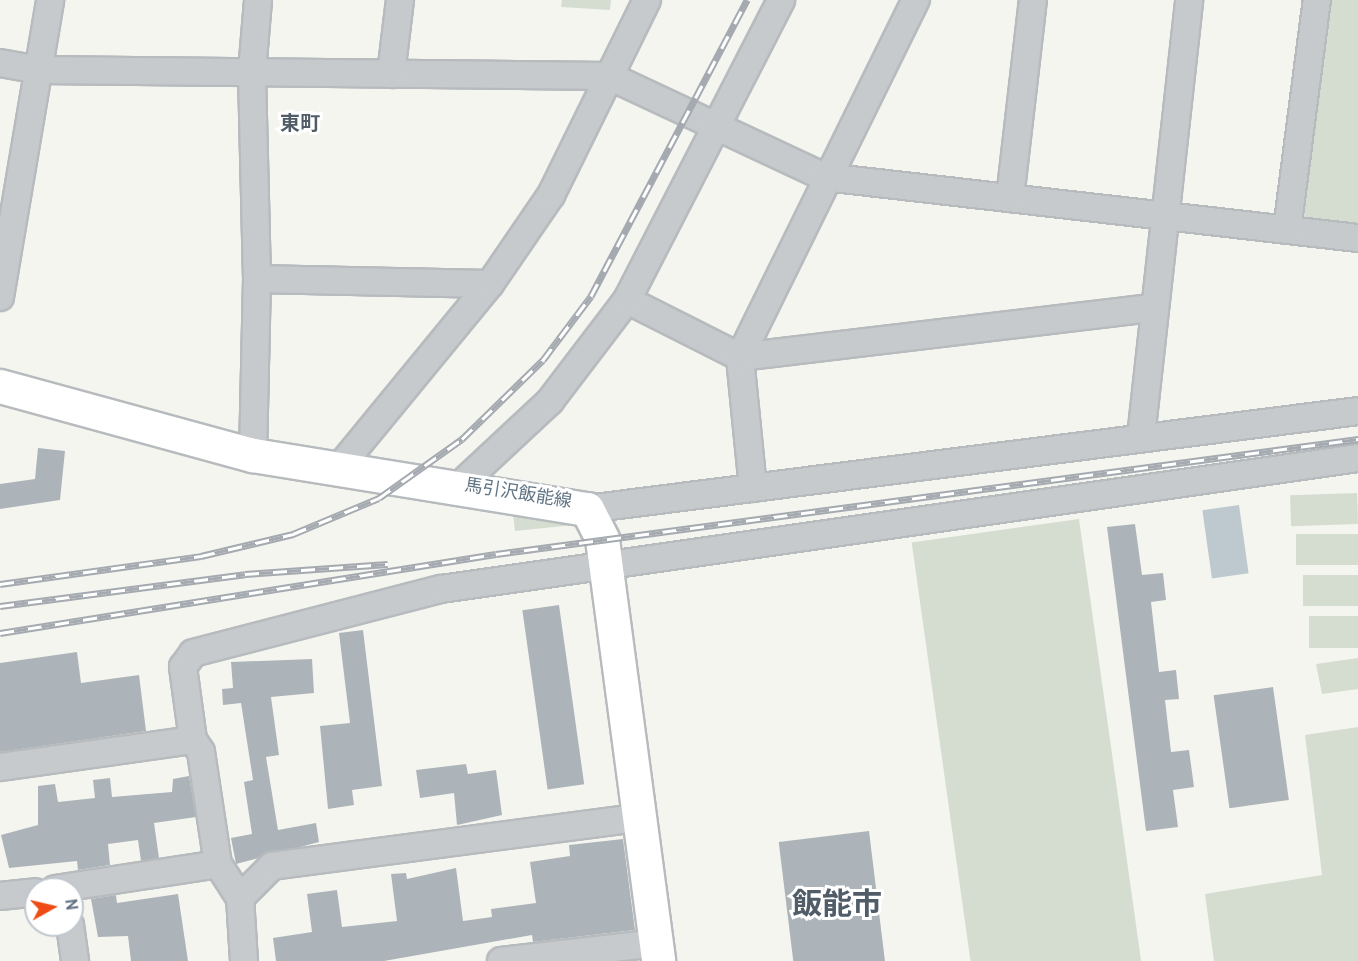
<!DOCTYPE html>
<html>
<head>
<meta charset="utf-8">
<style>
	body { margin:0 }
	#map { position:relative; width:1358px; height:961px; overflow:hidden; background:#f5f5f0; font-family:Overpass,"Noto Sans JP",sans-serif }
	div>[style] { position:absolute }
	[style*='--x'] { left:calc(var(--x)*1px); top:calc(var(--y)*1px); width:calc(var(--w)*1px); rotate:calc(var(--a)*1deg) }
	.green>* { inset:0; background:#d5ddd1; transform-origin:0 0 }
	.water>* { inset:0; background:#bdc9ce; transform-origin:0 0 }
	.building>* { inset:0; background:#acb4b9; transform-origin:0 0 }
	.roads { filter:drop-shadow(2px 0 #b7bbbe) drop-shadow(-2px 0 #b7bbbe) drop-shadow(0 2px #b7bbbe) drop-shadow(0 -2px #b7bbbe) }
	.minor>* { height:26px; margin:-13px; padding:0 13px; transform-origin:13px; border-radius:13px; background:#c7cacd }
	.major>* { height:33px; margin:-16.5px; padding:0 16.5px; transform-origin:16.5px; border-radius:16.5px; background:#fff }
	.rail>* { height:7px; margin-top:-3.5px; transform-origin:0; background:repeating-linear-gradient(90deg,#fff 0 14px,#a4aab0 0 28px); box-sizing:border-box; border-block:2px solid #a4aab0 }
	span { translate:-50% -50%; white-space:nowrap; text-align:center; line-height:1.15; -webkit-text-stroke:6px #fff; paint-order:stroke }
	.street-label { font-size:18px; color:#617484 }
	.neighbourhood-label { font-size:20px; color:#505d68; font-weight:700 }
	.town-label { font-size:30px; color:#505d68; font-weight:700 }
	.north { position:absolute; left:24px; top:877px; width:60px; height:60px; box-sizing:border-box; background:#fff; border:2px solid #c0c7ce; border-radius:50%; rotate:82deg; font-size:16px; font-weight:700; line-height:24px; text-align:center; color:#617484 }
	.north::after { content:''; display:block; margin:auto; width:21px; height:27px; background:#f04b15; clip-path:polygon(50% 0,100% 100%,50% 72%,0 100%) }
</style>
</head>
<body>
<div id="map">
	<div class="green">
		<div style="clip-path:polygon(562px 0,611px 0,610px 10px,561px 7px)"></div>
		<div style="clip-path:polygon(1317px 0,1358px 0,1358px 238px,1287px 230px)"></div>
		<div style="left:1357px;top:493px;width:31px;height:67px;rotate:88deg"></div>
		<div style="clip-path:polygon(513px 514px,552px 519px,574px 525px,515px 531px)"></div>
		<div style="left:1079px;top:519px;width:446px;height:169px;rotate:82deg"></div>
		<div style="left:1358px;top:534px;width:31px;height:62px;rotate:90deg"></div>
		<div style="left:1358px;top:575px;width:31px;height:55px;rotate:90deg"></div>
		<div style="left:1358px;top:616px;width:32px;height:49px;rotate:90deg"></div>
		<div style="clip-path:polygon(1358px 658px,1358px 689px,1322px 694px,1316px 664px)"></div>
		<div style="clip-path:polygon(1358px 727px,1358px 961px,1214px 961px,1205px 894px,1322px 875px,1305px 735px)"></div>
	</div>
	<div class="water">
		<div style="left:1239px;top:505px;width:69px;height:37px;rotate:82deg"></div>
	</div>
	<div class="building">
		<div style="clip-path:polygon(38px 448px,65px 451px,60px 500px,0 509px,0 484px,35px 479px)"></div>
		<div style="clip-path:polygon(1135px 524px,1142px 575px,1163px 573px,1166px 600px,1151px 602px,1159px 672px,1176px 670px,1179px 699px,1165px 700px,1171px 752px,1189px 750px,1194px 787px,1173px 790px,1178px 827px,1146px 831px,1107px 527px)"></div>
		<div style="left:559px;top:605px;width:181px;height:37px;rotate:82deg"></div>
		<div style="clip-path:polygon(363px 630px,382px 786px,352px 790px,354px 805px,328px 809px,320px 726px,350px 723px,339px 633px)"></div>
		<div style="clip-path:polygon(77px 652px,81px 683px,139px 675px,146px 731px,0 752px,0 663px)"></div>
		<div style="clip-path:polygon(312px 659px,314px 693px,271px 697px,279px 755px,266px 757px,278px 830px,316px 823px,319px 842px,236px 864px,231px 838px,252px 834px,244px 782px,253px 780px,241px 703px,223px 705px,222px 689px,233px 688px,231px 662px)"></div>
		<div style="left:1273px;top:687px;width:114px;height:60px;rotate:82deg"></div>
		<div style="clip-path:polygon(466px 764px,468px 774px,496px 770px,502px 815px,457px 825px,454px 793px,420px 798px,416px 770px)"></div>
		<div style="clip-path:polygon(189px 776px,196px 817px,154px 823px,159px 858px,141px 861px,138px 840px,108px 844px,110px 865px,78px 870px,77px 861px,9px 868px,1px 835px,38px 825px,38px 786px,55px 784px,58px 802px,95px 798px,93px 780px,110px 778px,112px 797px,172px 792px,173px 779px)"></div>
		<div style="left:869px;top:831px;width:131px;height:91px;rotate:83deg"></div>
		<div style="clip-path:polygon(623px 839px,635px 930px,533px 942px,532px 935px,384px 961px,276px 961px,273px 938px,312px 932px,307px 894px,337px 890px,342px 927px,397px 921px,391px 874px,406px 873px,407px 879px,456px 868px,463px 921px,492px 917px,491px 909px,536px 903px,530px 862px,570px 856px,569px 845px)"></div>
		<div style="clip-path:polygon(178px 894px,188px 961px,131px 961px,128px 936px,98px 937px,91px 899px,116px 895px,117px 903px)"></div>
	</div>
	<div class="roads">
		<div class="minor">
			<div style="--x:0;--y:63;--w:40;--a:10"></div>
			<div style="--x:39;--y:70;--w:570;--a:0.6"></div>
			<div style="--x:609;--y:76;--w:238;--a:25.1"></div>
			<div style="--x:825;--y:177;--w:536;--a:6.53"></div>
			<div style="--x:391;--y:74;--w:75;--a:-83.1"></div>
			<div style="--x:1010;--y:198;--w:199;--a:-83.4"></div>
			<div style="--x:1287;--y:230;--w:232;--a:-82.6"></div>
			<div style="--x:257;--y:279;--w:233;--a:1.2"></div>
			<div style="--x:0;--y:297;--w:301;--a:-80.4"></div>
			<div style="--x:627;--y:300;--w:127;--a:26.8"></div>
			<div style="--x:740;--y:357;--w:416;--a:-6.8"></div>
			<div style="--x:1141;--y:437;--w:440;--a:-83.7"></div>
			<div style="--x:253;--y:455;--w:176;--a:-88.7"></div>
			<div style="--x:257;--y:279;--w:207;--a:-91.4"></div>
			<div style="--x:252;--y:72;--w:72;--a:-85.2"></div>
			<div style="--x:338;--y:469;--w:239;--a:-50.6"></div>
			<div style="--x:490;--y:284;--w:108;--a:-55.6"></div>
			<div style="--x:551;--y:195;--w:217;--a:-63.8"></div>
			<div style="--x:459;--y:486;--w:125;--a:-43"></div>
			<div style="--x:550;--y:401;--w:127;--a:-52.7"></div>
			<div style="--x:627;--y:300;--w:337;--a:-62.8"></div>
			<div style="--x:753;--y:488;--w:132;--a:-95.7"></div>
			<div style="--x:740;--y:357;--w:398;--a:-63.8"></div>
			<div style="--x:587;--y:509;--w:777;--a:-7.24"></div>
			<div style="--x:193;--y:740;--w:14;--a:56"></div>
			<div style="--x:201;--y:752;--w:113;--a:81.4"></div>
			<div style="--x:218;--y:864;--w:40;--a:57.1"></div>
			<div style="--x:0;--y:767;--w:195;--a:-8"></div>
			<div style="--x:193;--y:740;--w:74;--a:-97.8"></div>
			<div style="--x:183;--y:667;--w:17;--a:-54"></div>
			<div style="--x:193;--y:653;--w:256;--a:-14.5"></div>
			<div style="--x:441;--y:589;--w:926;--a:-8.13"></div>
			<div style="--x:55;--y:889;--w:165;--a:-8.7"></div>
			<div style="--x:0;--y:896;--w:36;--a:-6"></div>
			<div style="--x:70;--y:925;--w:36;--a:82"></div>
			<div style="--x:244;--y:961;--w:63;--a:-93.6"></div>
			<div style="--x:240;--y:898;--w:45;--a:-45"></div>
			<div style="--x:272;--y:866;--w:370;--a:-7.5"></div>
			<div style="--x:501;--y:961;--w:156;--a:-6.6"></div>
		</div>
		<div class="major">
			<div style="--x:0;--y:386;--w:262;--a:15.3"></div>
			<div style="--x:253;--y:455;--w:338;--a:9.2"></div>
			<div style="--x:587;--y:509;--w:34;--a:63"></div>
			<div style="--x:602;--y:539;--w:426;--a:82.4"></div>
		</div>
	</div>
	<div class="rail">
		<div style="--x:0;--y:584;--w:203;--a:-7.9"></div>
		<div style="--x:201;--y:556;--w:95;--a:-13.4"></div>
		<div style="--x:293;--y:534;--w:93;--a:-22.7"></div>
		<div style="--x:379;--y:498;--w:102;--a:-35.4"></div>
		<div style="--x:462;--y:439;--w:113;--a:-44.3"></div>
		<div style="--x:543;--y:360;--w:80;--a:-53.1"></div>
		<div style="--x:591;--y:296;--w:335;--a:-62.2"></div>
		<div style="--x:0;--y:606;--w:247;--a:-7.4"></div>
		<div style="--x:245;--y:574;--w:143;--a:-4"></div>
		<div style="--x:0;--y:633;--w:502;--a:-9.05"></div>
		<div style="--x:496;--y:554;--w:870;--a:-7.6"></div>
	</div>
	<div class="street-label">
		<span style="left:518px;top:495px;rotate:9deg">馬引沢飯能線</span>
	</div>
	<div class="neighbourhood-label">
		<span style="left:300px;top:125px">東町</span>
	</div>
	<div class="town-label">
		<span style="left:837px;top:907px">飯能市</span>
	</div>
	<div class="north">N</div>
</div>
</body>
</html>
